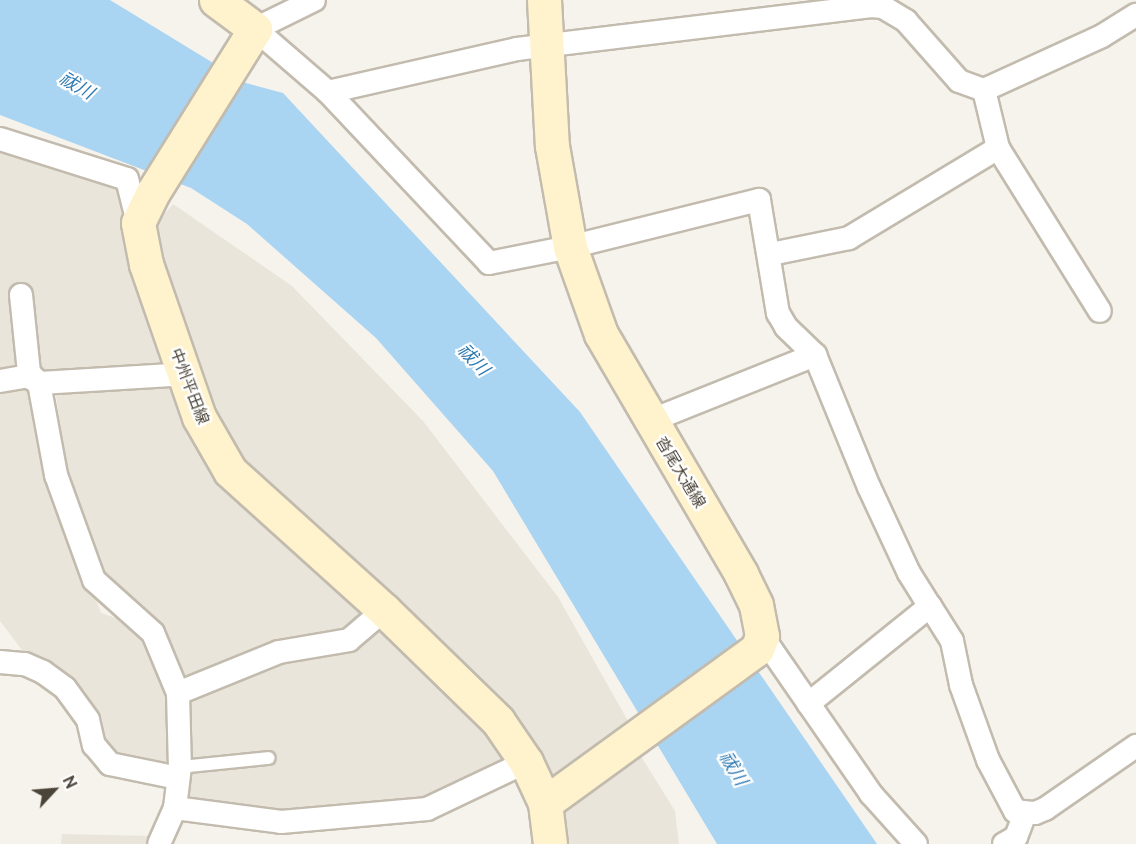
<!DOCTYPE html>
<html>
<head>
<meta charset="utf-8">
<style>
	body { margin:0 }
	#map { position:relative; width:1136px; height:844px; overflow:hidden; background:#f6f3ec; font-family:Ubuntu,"Noto Sans JP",sans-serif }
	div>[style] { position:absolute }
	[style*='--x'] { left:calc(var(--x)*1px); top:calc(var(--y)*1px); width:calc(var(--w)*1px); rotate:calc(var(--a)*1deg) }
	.residential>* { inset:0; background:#eae5da }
	.water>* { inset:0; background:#a9d4f2 }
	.roads { filter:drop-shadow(2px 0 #c2bbae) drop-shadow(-2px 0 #c2bbae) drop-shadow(0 2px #c2bbae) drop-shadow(0 -2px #c2bbae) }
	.service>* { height:12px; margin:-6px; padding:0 6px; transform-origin:6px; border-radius:6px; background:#fff }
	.minor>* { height:22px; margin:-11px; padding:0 11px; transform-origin:11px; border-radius:11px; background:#fff }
	.secondary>* { height:33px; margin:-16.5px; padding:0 16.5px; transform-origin:16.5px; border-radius:16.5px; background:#fff3cd }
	span { translate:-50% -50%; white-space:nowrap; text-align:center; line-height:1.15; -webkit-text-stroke:4.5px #fff; paint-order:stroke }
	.street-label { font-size:16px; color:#4b4439 }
	.water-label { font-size:18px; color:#2e7ab2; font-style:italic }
	.north { position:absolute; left:24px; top:760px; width:60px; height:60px; -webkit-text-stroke:4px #fff; paint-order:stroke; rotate:64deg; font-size:16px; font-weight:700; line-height:24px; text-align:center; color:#4b4439 }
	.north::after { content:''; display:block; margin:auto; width:21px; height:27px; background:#4b4439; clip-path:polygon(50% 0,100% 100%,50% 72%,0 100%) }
</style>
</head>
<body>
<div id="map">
	<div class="residential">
		<div style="clip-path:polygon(0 145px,121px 183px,167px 362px,0 379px)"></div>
		<div style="clip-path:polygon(173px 204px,292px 286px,423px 421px,558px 597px,628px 721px,552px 784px,239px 466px,217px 431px,152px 229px)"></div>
		<div style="clip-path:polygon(27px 379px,44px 465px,101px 613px,139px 626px,169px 681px,171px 770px,111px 758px,65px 681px,22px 650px,0 621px,0 383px)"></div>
		<div style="clip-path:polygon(179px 386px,371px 615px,347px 637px,183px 683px,102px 576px,68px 488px,56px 395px)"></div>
		<div style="clip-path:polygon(376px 623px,487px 726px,513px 762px,427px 809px,281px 815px,181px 803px,183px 695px)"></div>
		<div style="clip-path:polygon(639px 753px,675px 811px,679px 844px,560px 844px,555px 805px)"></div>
		<div style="clip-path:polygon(62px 834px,152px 836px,148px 844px,61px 844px)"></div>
	</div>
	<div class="water">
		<div style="clip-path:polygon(0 0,110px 0,246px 83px,283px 93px,580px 412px,877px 844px,717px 844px,493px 471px,376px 338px,247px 224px,191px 188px,0 115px)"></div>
	</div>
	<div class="roads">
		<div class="service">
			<div style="--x:180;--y:767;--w:89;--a:-5.8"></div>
		</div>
		<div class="minor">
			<div style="--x:314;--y:0;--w:66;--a:153.8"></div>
			<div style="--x:255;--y:29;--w:96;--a:40.8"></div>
			<div style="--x:328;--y:92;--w:235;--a:46.7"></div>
			<div style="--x:489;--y:263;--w:83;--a:-11.2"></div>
			<div style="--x:570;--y:247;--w:195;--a:-14"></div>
			<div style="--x:759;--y:200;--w:115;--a:80.5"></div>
			<div style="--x:778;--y:313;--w:16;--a:60"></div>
			<div style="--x:786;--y:327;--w:40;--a:44"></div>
			<div style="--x:815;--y:355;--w:143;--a:67.8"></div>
			<div style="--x:869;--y:487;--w:95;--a:65.1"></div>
			<div style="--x:909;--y:573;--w:39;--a:58"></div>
			<div style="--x:930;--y:606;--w:156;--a:141.2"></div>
			<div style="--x:984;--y:90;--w:60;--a:76.4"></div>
			<div style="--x:998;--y:148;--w:192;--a:58"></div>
			<div style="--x:328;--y:92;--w:194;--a:-12.8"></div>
			<div style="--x:517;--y:49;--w:357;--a:-6.9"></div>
			<div style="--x:871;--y:6;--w:12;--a:5"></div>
			<div style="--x:883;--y:7;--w:27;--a:31"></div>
			<div style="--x:906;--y:21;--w:80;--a:48.5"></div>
			<div style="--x:959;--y:81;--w:27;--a:20"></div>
			<div style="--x:984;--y:90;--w:130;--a:-24.6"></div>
			<div style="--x:1102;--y:36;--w:40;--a:-32"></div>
			<div style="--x:0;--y:139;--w:133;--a:17.5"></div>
			<div style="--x:127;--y:179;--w:45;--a:76"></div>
			<div style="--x:771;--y:254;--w:80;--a:-11.6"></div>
			<div style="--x:849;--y:238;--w:174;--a:-31.1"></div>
			<div style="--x:21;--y:295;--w:78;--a:84.1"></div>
			<div style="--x:29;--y:373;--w:14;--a:45"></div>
			<div style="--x:39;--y:383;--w:94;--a:79.5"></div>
			<div style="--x:56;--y:475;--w:112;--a:70.1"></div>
			<div style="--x:94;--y:580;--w:79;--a:41.9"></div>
			<div style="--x:153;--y:633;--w:65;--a:67.4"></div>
			<div style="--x:178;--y:693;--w:74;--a:88.5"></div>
			<div style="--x:180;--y:767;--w:41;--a:97"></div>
			<div style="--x:175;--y:808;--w:39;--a:114"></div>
			<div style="--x:0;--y:381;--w:27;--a:-10"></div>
			<div style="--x:27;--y:376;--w:14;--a:30"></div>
			<div style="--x:39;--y:383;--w:146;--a:-3.5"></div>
			<div style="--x:650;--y:421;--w:178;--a:-21.8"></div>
			<div style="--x:930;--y:606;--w:41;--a:57.8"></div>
			<div style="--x:952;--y:641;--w:45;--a:78.4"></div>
			<div style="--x:961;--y:685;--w:80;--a:70.2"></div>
			<div style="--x:988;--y:760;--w:58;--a:62.1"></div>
			<div style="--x:1015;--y:811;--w:20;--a:6"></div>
			<div style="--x:1035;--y:813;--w:11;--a:-22"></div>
			<div style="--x:1045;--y:809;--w:111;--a:-34.7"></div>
			<div style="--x:762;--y:636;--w:192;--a:55.4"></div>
			<div style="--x:871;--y:794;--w:67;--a:48"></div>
			<div style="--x:0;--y:662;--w:25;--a:5"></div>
			<div style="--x:25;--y:664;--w:20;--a:24"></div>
			<div style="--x:43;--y:672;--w:27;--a:36"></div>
			<div style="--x:65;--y:688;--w:39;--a:54"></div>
			<div style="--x:88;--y:720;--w:26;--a:77"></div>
			<div style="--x:94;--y:745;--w:25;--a:50"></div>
			<div style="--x:110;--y:764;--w:69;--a:11.6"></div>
			<div style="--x:178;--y:693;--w:109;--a:-22.1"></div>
			<div style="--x:279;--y:652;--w:71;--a:-9.7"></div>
			<div style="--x:349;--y:640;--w:46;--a:-40.6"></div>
			<div style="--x:175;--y:808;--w:107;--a:7.5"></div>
			<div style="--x:281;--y:822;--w:147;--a:-5.1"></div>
			<div style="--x:427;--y:809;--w:110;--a:-25.4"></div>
			<div style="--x:1004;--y:844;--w:14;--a:-30"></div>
			<div style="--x:1016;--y:837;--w:25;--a:-69"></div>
		</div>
		<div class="secondary">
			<div style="--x:216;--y:0;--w:49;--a:36.6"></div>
			<div style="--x:255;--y:29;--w:192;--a:122"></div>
			<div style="--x:153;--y:192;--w:34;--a:116"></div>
			<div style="--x:138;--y:223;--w:42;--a:79"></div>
			<div style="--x:146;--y:264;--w:162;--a:70.9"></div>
			<div style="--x:199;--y:417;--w:62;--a:60.1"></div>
			<div style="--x:230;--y:471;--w:207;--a:42.1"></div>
			<div style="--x:384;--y:610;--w:159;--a:44.2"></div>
			<div style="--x:498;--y:721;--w:50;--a:55.7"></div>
			<div style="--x:526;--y:762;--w:45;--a:65.1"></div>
			<div style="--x:545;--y:803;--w:41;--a:83"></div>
			<div style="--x:544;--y:0;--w:146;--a:86.9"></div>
			<div style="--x:552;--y:146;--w:103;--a:79.9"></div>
			<div style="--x:570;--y:247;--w:92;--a:70.4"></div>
			<div style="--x:601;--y:334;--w:278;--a:59.7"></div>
			<div style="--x:741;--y:574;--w:34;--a:64"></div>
			<div style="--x:756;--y:605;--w:32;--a:79"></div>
			<div style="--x:762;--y:636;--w:14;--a:111"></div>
			<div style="--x:757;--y:649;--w:262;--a:144"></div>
		</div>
	</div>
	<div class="street-label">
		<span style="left:190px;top:386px;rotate:69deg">中州平田線</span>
		<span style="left:681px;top:472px;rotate:59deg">沓尾大通線</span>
	</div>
	<div class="water-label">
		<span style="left:77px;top:85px;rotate:30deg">祓川</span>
		<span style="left:474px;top:359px;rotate:46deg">祓川</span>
		<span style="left:734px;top:768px;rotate:59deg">祓川</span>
	</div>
	<div class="north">N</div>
</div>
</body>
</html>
